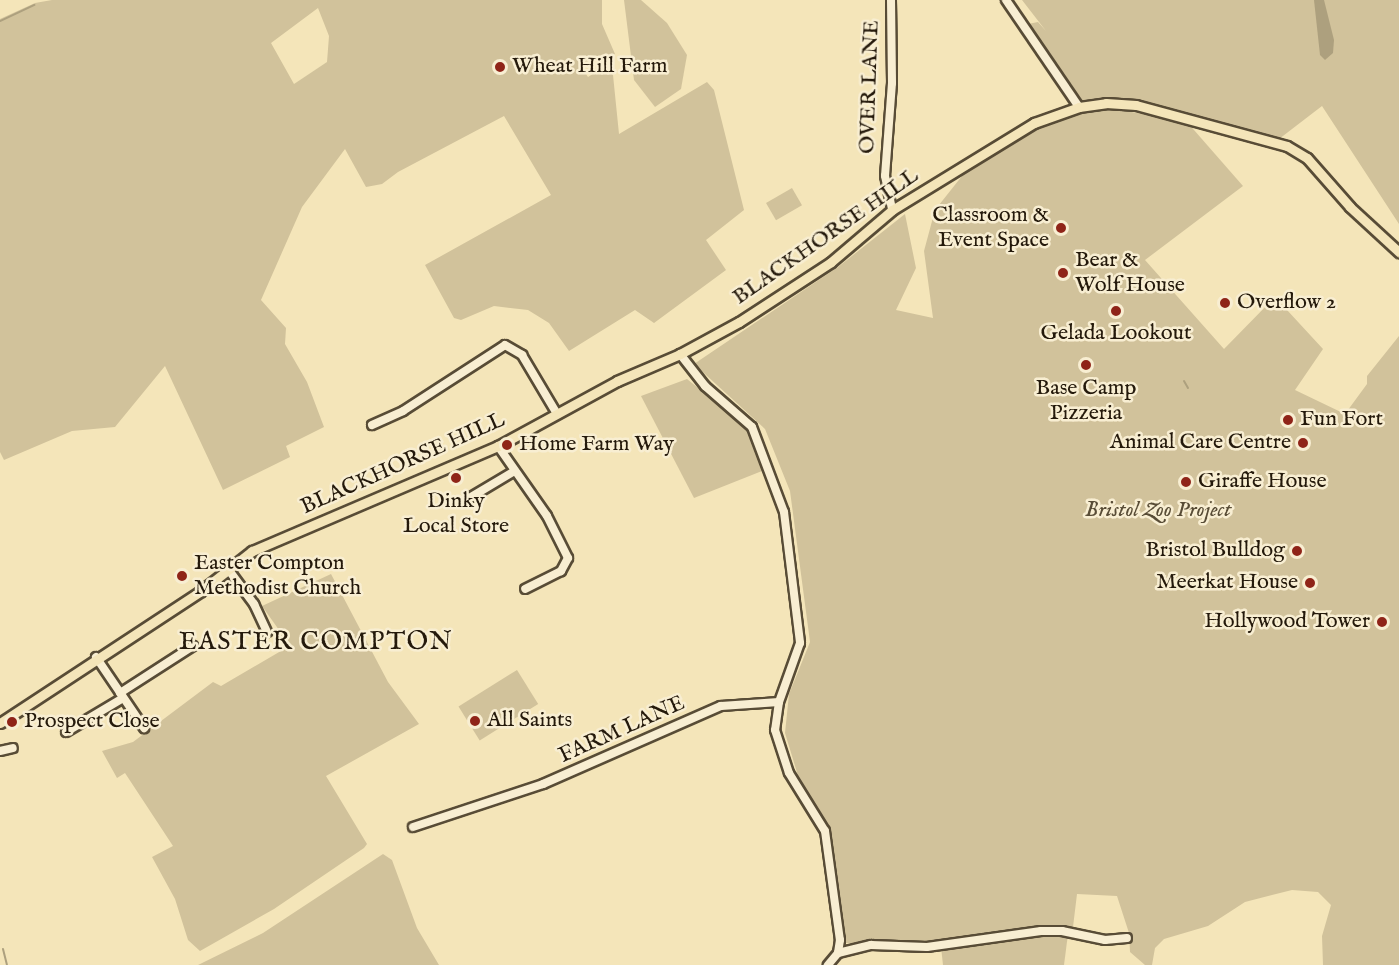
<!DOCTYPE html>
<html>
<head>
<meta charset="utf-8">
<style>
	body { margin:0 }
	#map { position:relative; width:1399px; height:965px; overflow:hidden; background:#f4e5b9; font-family:"IM FELL English",serif }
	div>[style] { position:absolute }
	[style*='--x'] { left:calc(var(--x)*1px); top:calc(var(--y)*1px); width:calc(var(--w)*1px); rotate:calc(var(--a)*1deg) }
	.green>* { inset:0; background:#d1c29b; transform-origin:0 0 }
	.water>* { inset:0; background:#ada07e }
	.stream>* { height:2px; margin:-1px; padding:0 1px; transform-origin:1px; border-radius:1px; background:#ada07e }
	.roads { filter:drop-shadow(2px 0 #584c36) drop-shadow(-2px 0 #584c36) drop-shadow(0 2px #584c36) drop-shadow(0 -2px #584c36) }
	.minor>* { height:8px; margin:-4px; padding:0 4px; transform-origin:4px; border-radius:4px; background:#f8eed2 }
	.major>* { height:9px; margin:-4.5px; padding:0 4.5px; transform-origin:4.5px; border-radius:4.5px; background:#f4e5b9 }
	.dots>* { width:16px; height:16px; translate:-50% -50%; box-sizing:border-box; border:3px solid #f8eed2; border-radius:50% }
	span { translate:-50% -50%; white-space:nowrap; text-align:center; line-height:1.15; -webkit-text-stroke:5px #f8eed2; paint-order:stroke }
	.poi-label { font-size:22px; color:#24190b }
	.left { translate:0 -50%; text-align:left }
	.right { translate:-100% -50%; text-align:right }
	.street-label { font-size:22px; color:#24190b }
	.park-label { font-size:22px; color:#584c36; font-style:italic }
	.quarter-label { font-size:26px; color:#24190b; letter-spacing:1.5px }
</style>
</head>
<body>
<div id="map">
	<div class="green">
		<div style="clip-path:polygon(evenodd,52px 0,602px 0,602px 24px,615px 54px,579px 64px,588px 77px,604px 67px,613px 75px,619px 134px,707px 82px,714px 90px,744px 210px,706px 240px,726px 270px,654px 323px,635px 310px,569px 351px,549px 323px,528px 310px,494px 306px,461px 320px,454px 318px,425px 265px,551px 195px,504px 116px,398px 172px,382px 184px,366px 187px,345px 149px,302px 207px,261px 300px,286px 328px,285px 344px,307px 382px,324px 427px,286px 446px,290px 457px,223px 490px,165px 366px,115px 427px,72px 431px,4px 460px,0 452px,0 19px,35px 3px,52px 0,318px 8px,329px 36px,327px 62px,294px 84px,271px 43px,318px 8px)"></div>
		<div style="clip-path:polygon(624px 0,641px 0,667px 23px,687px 55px,681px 89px,655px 107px,634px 80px)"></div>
		<div style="clip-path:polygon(1022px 0,1399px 0,1399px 224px,1322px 106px,1279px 139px,1126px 99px,1081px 102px,1028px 24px,1038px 22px,1046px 31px)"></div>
		<div style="clip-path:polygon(1115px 109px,1187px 122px,1243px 186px,1145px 260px,1224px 349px,1275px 297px,1323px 349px,1295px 390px,1345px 414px,1367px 384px,1367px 376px,1399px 336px,1399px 965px,1323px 965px,1322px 936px,1331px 905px,1318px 892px,1292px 890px,1245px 902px,1208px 926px,1164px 939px,1155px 948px,1152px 965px,1145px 965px,1130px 952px,1129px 933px,1117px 896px,1077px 894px,1073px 927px,1052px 925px,931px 943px,845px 943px,830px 835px,799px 779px,785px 733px,789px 694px,810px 642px,790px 491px,765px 429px,694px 364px,838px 267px,905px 214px,916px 268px,896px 310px,933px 318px,924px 251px,935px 210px,966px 171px,1036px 127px,1081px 112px)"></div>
		<div style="left:792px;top:188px;width:20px;height:30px;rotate:60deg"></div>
		<div style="clip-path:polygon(687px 379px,750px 430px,765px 463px,762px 471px,694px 498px,641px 396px)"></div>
		<div style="clip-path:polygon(331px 574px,388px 682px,419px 724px,326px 776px,367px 844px,364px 848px,274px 909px,200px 951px,188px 940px,175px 899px,152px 857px,173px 846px,125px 773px,117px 778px,102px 751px,133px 742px,213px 682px,221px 686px,286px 648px,279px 630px,262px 606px)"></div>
		<div style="left:517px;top:670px;width:40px;height:69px;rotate:58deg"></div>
		<div style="clip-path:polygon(383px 854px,392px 860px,417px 928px,439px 965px,198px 965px,263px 933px)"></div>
		<div style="clip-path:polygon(1052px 933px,1068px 934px,1064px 965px,943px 965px,941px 947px)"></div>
	</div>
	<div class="water">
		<div style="clip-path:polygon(1314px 0,1324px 0,1334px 40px,1333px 53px,1325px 60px,1320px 55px)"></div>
	</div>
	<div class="stream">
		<div style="--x:0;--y:21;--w:38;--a:-25"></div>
		<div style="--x:1184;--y:381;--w:8;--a:60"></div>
		<div style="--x:3;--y:949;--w:16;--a:76"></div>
	</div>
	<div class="roads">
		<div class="minor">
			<div style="--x:891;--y:0;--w:83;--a:89.3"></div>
			<div style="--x:892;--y:83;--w:93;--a:94.3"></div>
			<div style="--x:885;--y:176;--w:35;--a:78"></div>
			<div style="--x:1006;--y:0;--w:130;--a:55.7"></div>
			<div style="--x:680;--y:354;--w:41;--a:52"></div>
			<div style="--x:705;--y:386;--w:62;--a:41.1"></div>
			<div style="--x:752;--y:427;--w:91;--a:69.4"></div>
			<div style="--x:784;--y:512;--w:132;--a:83"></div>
			<div style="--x:800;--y:643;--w:63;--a:109.6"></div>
			<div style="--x:779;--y:702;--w:28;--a:98"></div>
			<div style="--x:775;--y:730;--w:45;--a:72"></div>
			<div style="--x:789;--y:773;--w:68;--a:58.2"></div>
			<div style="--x:825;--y:831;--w:110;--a:82.2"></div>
			<div style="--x:840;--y:940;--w:13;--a:99"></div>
			<div style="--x:838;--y:953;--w:16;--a:130"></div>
			<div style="--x:372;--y:425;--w:34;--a:-24"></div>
			<div style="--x:403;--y:411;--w:121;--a:-32.9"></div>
			<div style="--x:505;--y:345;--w:20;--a:30"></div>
			<div style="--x:522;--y:355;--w:69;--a:59.3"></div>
			<div style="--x:498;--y:446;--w:85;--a:55"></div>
			<div style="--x:547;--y:516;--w:47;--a:63.4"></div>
			<div style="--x:568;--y:558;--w:15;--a:118"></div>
			<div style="--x:561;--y:571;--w:40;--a:153.4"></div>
			<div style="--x:471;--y:497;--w:49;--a:-30.8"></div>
			<div style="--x:228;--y:569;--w:44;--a:53.4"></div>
			<div style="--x:254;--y:604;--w:31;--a:65"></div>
			<div style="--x:96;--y:657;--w:86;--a:55.9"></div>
			<div style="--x:120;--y:693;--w:87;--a:-32.8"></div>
			<div style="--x:66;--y:732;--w:66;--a:-30.8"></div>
			<div style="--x:0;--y:751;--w:13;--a:-13"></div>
			<div style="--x:413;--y:827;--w:137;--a:-18.3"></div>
			<div style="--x:543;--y:784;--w:194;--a:-23.7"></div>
			<div style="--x:721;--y:706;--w:58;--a:-3.9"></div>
			<div style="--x:838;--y:953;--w:34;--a:-14"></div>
			<div style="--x:871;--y:945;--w:56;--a:2"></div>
			<div style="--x:927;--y:947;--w:115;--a:-8"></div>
			<div style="--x:1041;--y:931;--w:21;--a:0"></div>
			<div style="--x:1062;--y:931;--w:44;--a:11.8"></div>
			<div style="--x:1105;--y:940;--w:22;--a:-5"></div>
		</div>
		<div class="major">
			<div style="--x:0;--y:723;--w:240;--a:-33.3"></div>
			<div style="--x:201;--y:591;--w:65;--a:-38.1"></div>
			<div style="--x:252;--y:551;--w:267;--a:-23.1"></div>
			<div style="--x:498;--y:446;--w:136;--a:-28.6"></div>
			<div style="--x:617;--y:381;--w:69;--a:-23.2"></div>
			<div style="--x:680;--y:354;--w:67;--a:-28.5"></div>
			<div style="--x:739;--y:322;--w:110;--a:-33.1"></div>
			<div style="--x:831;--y:262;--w:80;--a:-40.4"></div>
			<div style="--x:892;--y:210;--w:167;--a:-31.5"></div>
			<div style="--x:1034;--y:123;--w:48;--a:-19.6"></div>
			<div style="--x:1079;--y:107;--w:27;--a:-8"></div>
			<div style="--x:1106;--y:103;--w:30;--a:4"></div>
			<div style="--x:1136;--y:105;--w:156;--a:15.2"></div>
			<div style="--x:1287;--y:146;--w:23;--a:31"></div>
			<div style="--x:1307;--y:158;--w:65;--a:48.7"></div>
			<div style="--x:1350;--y:207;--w:67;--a:42.6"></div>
		</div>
	</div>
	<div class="dots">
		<div style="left:500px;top:67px;background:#8f2418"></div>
		<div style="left:1061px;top:228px;background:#8f2418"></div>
		<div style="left:1063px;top:273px;background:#8f2418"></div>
		<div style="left:1225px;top:303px;background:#8f2418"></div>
		<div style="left:1116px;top:311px;background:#8f2418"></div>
		<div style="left:1086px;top:365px;background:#8f2418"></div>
		<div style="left:1288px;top:420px;background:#8f2418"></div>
		<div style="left:1303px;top:443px;background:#8f2418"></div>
		<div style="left:507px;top:445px;background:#8f2418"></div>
		<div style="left:456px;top:478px;background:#8f2418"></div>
		<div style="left:1186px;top:482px;background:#8f2418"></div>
		<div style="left:1297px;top:551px;background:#8f2418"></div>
		<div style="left:182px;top:576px;background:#8f2418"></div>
		<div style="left:1310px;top:583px;background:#8f2418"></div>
		<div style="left:1382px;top:622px;background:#8f2418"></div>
		<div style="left:475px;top:721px;background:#8f2418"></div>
		<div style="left:12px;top:722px;background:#8f2418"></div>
	</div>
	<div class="poi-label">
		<span class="left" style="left:512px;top:67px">Wheat Hill Farm</span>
		<span class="right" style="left:1049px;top:228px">Classroom &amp;<br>Event Space</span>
		<span class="left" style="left:1075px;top:273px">Bear &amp;<br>Wolf House</span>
		<span class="left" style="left:1237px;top:303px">Overflow 2</span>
		<span style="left:1116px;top:334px">Gelada Lookout</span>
		<span style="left:1086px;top:401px">Base Camp<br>Pizzeria</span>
		<span class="left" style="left:1300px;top:420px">Fun Fort</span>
		<span class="right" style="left:1291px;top:443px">Animal Care Centre</span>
		<span class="left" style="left:519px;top:445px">Home Farm Way</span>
		<span class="left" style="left:1198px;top:482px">Giraffe House</span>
		<span style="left:456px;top:514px">Dinky<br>Local Store</span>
		<span class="right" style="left:1285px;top:551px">Bristol Bulldog</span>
		<span class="left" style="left:194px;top:576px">Easter Compton<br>Methodist Church</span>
		<span class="right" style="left:1298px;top:583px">Meerkat House</span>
		<span class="right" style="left:1370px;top:622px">Hollywood Tower</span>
		<span class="left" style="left:487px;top:721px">All Saints</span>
		<span class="left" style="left:24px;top:722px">Prospect Close</span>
	</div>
	<div class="street-label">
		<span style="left:870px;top:87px;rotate:-88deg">OVER LANE</span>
		<span style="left:826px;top:237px;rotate:-35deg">BLACKHORSE HILL</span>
		<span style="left:403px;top:464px;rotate:-24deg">BLACKHORSE HILL</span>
		<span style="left:622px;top:730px;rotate:-24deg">FARM LANE</span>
	</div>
	<div class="park-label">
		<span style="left:1158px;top:511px">Bristol Zoo Project</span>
	</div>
	<div class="quarter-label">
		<span style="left:316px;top:642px">EASTER COMPTON</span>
	</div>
</div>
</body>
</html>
